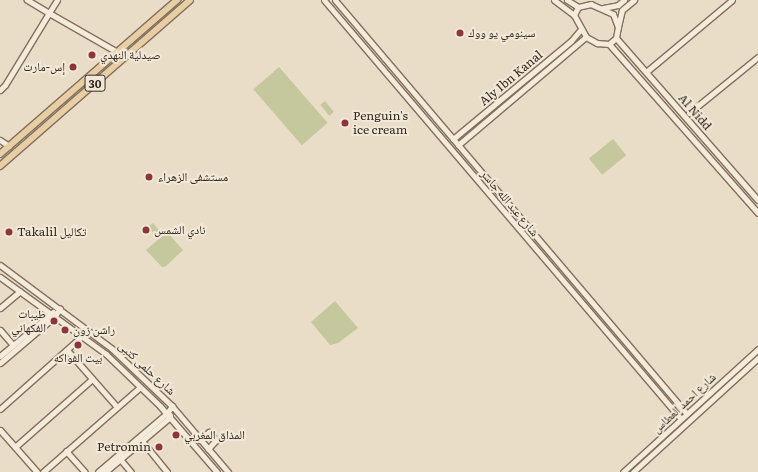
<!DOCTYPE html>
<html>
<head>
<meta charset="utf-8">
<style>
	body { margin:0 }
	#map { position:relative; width:758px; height:472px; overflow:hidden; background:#e9ddc8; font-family:Literata,"Noto Naskh Arabic",serif }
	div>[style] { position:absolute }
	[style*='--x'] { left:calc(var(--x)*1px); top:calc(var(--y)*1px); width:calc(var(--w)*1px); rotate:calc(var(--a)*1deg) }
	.green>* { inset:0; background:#c5c79d; transform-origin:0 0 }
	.roads { filter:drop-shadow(1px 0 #83705f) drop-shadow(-1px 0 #83705f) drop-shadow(0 1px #83705f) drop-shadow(0 -1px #83705f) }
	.minor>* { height:5px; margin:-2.5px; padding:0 2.5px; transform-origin:2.5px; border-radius:2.5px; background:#f5ebda }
	.major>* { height:6px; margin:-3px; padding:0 3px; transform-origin:3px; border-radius:3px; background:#e8cea4 }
	.dots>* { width:11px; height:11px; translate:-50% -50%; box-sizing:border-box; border:2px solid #f2e8d7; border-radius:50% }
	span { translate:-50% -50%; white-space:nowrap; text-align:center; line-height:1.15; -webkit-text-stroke:4px #f2e8d7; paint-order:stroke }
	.shield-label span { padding:1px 3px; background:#f2e8d7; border:1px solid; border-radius:3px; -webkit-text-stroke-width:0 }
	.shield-label { font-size:11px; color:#362921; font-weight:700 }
	.poi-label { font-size:12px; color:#362921 }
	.left { translate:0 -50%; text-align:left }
	.right { translate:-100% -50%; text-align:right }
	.street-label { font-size:12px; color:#362921 }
</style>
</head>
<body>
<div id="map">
	<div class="green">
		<div style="left:279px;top:67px;width:74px;height:34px;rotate:49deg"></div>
		<div style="left:325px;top:101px;width:14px;height:6px;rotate:51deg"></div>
		<div style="left:613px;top:139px;width:21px;height:31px;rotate:51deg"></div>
		<div style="clip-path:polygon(153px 223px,161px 233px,157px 237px,148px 227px)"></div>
		<div style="clip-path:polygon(167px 232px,183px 250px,165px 267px,162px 267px,146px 250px)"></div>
		<div style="clip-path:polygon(335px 301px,358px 328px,338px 343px,330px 345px,311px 322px)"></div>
	</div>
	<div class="roads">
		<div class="minor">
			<div style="--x:57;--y:0;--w:15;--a:122"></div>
			<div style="--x:49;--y:13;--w:78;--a:29.8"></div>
			<div style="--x:324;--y:0;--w:550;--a:49.57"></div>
			<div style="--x:335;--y:0;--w:543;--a:49.63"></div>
			<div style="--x:554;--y:0;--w:25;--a:37"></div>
			<div style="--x:567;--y:0;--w:13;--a:32"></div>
			<div style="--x:603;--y:8;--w:15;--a:-11"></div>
			<div style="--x:618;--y:5;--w:8;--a:-40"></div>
			<div style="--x:618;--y:27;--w:17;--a:-77"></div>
			<div style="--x:622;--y:10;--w:16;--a:-40"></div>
			<div style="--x:616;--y:38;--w:215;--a:48.8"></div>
			<div style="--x:609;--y:44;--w:9;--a:-41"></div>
			<div style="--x:616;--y:38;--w:11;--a:-80"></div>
			<div style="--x:618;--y:27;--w:14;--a:-111"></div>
			<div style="--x:613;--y:14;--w:24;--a:-156"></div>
			<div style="--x:591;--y:4;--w:13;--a:167"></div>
			<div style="--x:578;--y:7;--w:9;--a:117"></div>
			<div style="--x:574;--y:15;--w:25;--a:61"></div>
			<div style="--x:586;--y:37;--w:13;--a:29"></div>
			<div style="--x:597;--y:43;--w:12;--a:5"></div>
			<div style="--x:609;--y:44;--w:225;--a:48.6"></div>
			<div style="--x:646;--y:72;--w:112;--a:-39.9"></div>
			<div style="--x:0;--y:90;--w:7;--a:-45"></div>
			<div style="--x:5;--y:85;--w:84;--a:-58.6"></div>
			<div style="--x:49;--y:13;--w:26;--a:-149"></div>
			<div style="--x:689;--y:113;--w:89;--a:-39.1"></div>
			<div style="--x:453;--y:139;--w:153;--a:-39.7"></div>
			<div style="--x:571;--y:41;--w:16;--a:-50"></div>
			<div style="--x:0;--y:140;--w:11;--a:34"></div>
			<div style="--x:458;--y:145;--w:167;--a:-40.2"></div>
			<div style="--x:0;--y:265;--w:139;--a:36.8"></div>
			<div style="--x:111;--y:348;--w:84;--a:43.6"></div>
			<div style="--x:172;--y:406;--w:87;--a:49.7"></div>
			<div style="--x:0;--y:277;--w:131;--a:36"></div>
			<div style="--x:106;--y:354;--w:75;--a:43.9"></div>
			<div style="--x:160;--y:406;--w:87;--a:49.2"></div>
			<div style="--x:0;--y:308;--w:26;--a:-40"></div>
			<div style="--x:0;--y:330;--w:20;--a:49"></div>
			<div style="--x:67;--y:350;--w:76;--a:48.7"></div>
			<div style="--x:0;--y:356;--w:69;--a:-39.7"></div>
			<div style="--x:0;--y:363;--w:72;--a:-40.5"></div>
			<div style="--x:55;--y:316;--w:9;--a:-58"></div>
			<div style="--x:0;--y:409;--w:110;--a:-41.7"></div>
			<div style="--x:0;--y:430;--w:56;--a:48.6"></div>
			<div style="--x:200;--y:440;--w:12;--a:-42"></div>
			<div style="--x:209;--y:432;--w:11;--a:49"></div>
			<div style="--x:216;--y:440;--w:12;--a:132"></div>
			<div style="--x:142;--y:441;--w:40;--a:51"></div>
			<div style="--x:15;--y:447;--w:103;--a:-41.4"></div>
			<div style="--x:66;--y:451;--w:28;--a:48"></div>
			<div style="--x:120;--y:459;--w:17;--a:50"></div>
			<div style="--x:43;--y:472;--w:129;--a:-41.2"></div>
			<div style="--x:98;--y:472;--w:91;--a:-40.5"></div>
			<div style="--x:167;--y:413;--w:9;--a:-54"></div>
			<div style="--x:105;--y:472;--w:85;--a:-40.2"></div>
			<div style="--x:170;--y:417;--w:2;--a:-90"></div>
			<div style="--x:623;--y:472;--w:183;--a:-42.3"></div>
			<div style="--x:633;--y:472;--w:169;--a:-42.4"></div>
		</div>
		<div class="major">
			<div style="--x:0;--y:154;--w:235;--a:-41"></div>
			<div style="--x:0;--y:166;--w:252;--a:-41.1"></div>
		</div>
	</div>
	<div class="dots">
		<div style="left:460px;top:33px;background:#8c363c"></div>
		<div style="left:92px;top:55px;background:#8c363c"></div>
		<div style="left:73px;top:67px;background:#8c363c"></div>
		<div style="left:345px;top:123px;background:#8c363c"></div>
		<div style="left:149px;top:177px;background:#8c363c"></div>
		<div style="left:146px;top:230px;background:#8c363c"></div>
		<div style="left:9px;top:232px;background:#8c363c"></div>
		<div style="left:54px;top:321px;background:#8c363c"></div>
		<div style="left:65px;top:330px;background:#8c363c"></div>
		<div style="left:78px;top:345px;background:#8c363c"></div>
		<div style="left:176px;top:435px;background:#8c363c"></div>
		<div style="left:159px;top:447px;background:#8c363c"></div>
	</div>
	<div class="shield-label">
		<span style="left:95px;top:83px">30</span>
	</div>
	<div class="poi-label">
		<span class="left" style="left:468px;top:33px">سينومي يو ووك</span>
		<span class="left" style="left:100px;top:55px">صيدلية النهدي</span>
		<span class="right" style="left:65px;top:67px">إس-مارت</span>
		<span class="left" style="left:353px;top:123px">Penguin's<br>ice cream</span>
		<span class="left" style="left:158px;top:177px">مستشفى الزهراء</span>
		<span class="left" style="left:154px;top:230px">نادي الشمس</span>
		<span class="left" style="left:17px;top:232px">Takalil تكاليل</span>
		<span class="right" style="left:46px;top:321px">طيبات<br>الفكهاني</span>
		<span class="left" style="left:73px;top:330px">راشن زون</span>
		<span style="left:78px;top:358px">بيت الفواكه</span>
		<span class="left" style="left:184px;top:435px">المذاق المغربي</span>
		<span class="right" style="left:151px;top:447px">Petromin</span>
	</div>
	<div class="street-label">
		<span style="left:511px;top:78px;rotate:-40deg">Aly Ibn Kanal</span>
		<span style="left:695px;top:112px;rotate:49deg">Al Nidd</span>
		<span style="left:510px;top:203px;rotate:50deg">شارع عبد الله جاسر</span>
		<span style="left:147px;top:368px;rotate:43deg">شارع حلمى كتبى</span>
		<span style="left:684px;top:403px;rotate:-43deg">شارع احمد العطاس</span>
	</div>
</div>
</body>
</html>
